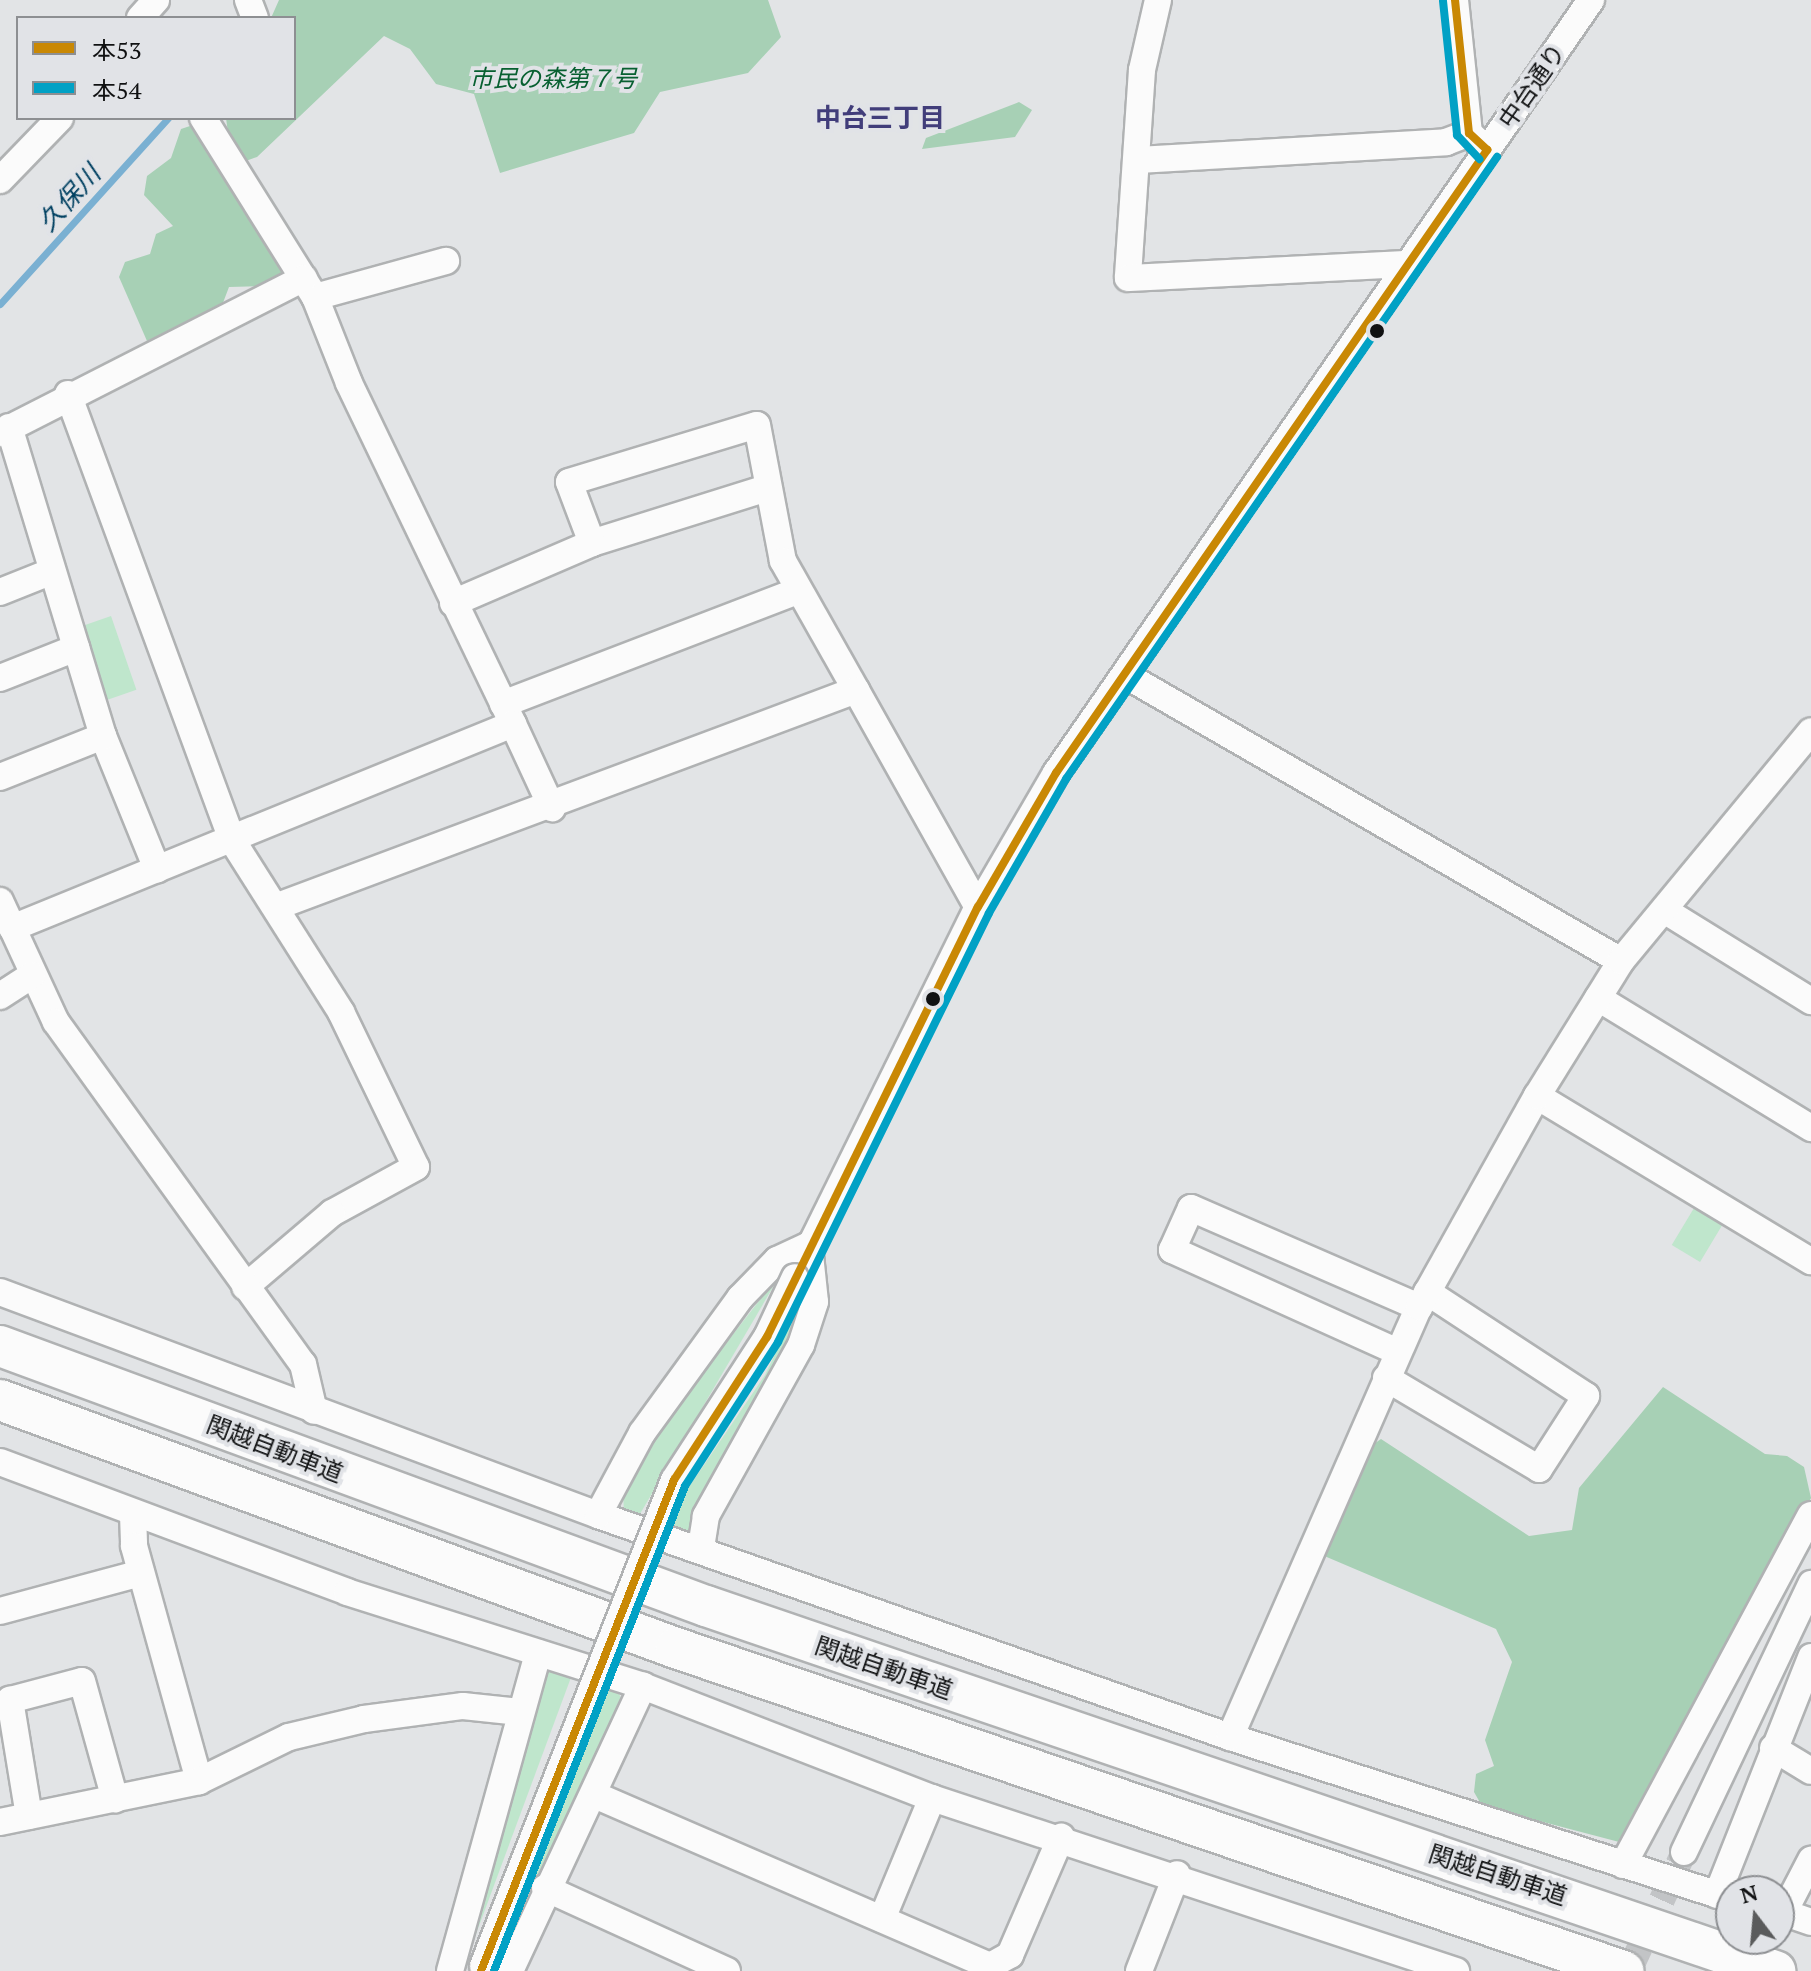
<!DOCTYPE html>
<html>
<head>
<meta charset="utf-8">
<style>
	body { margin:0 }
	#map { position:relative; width:1811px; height:1971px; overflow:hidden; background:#e2e4e6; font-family:"PT Serif","Noto Sans JP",serif }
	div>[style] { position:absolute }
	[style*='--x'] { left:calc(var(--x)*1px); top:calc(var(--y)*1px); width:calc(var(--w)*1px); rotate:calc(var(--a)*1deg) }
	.green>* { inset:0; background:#bfe6cc; transform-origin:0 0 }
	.forest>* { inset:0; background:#a7d0b5 }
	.stream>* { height:7px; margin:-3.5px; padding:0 3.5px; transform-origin:3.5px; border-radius:3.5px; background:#7ab0d2 }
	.minor-tunnel>* { height:26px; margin-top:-13px; transform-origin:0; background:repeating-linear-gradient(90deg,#c2c4c6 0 26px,transparent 0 39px) }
	.roads { filter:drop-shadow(2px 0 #b0b2b3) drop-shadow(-2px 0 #b0b2b3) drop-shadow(0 2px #b0b2b3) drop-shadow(0 -2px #b0b2b3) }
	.minor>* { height:26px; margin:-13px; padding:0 13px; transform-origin:13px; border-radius:13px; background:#fbfbfb }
	.highway>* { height:40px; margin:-20px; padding:0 20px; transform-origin:20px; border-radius:20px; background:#fbfbfb }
	.bridges { filter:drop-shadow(2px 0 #b0b2b3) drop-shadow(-2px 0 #b0b2b3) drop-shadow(0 2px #b0b2b3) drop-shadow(0 -2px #b0b2b3) }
	.minor-bridge>* { height:26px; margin:-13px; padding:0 13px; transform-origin:13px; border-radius:13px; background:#fbfbfb }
	.bus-1>* { height:8px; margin:-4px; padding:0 4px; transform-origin:4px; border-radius:4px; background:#c98804 }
	.bus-2>* { height:8px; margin:-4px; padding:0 4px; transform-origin:4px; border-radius:4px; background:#01a1c5 }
	.dots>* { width:22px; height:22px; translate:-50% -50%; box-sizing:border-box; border:4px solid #e1e3e7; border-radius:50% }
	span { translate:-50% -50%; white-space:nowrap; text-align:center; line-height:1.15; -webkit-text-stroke:8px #e1e3e7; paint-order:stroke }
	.park-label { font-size:24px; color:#086031; font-style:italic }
	.street-label { font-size:24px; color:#101112 }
	.neighbourhood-label { font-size:26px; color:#413d7a; font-weight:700 }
	.water-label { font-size:26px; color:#004061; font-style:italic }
	.legend { position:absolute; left:16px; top:16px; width:280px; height:104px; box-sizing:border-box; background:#e1e3e7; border:2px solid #8d8f92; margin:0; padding:10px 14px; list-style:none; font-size:24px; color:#101112 }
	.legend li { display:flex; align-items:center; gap:16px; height:40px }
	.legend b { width:40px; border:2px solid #8d8f92 }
	.north { position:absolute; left:1715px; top:1875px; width:80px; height:80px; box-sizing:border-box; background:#e1e3e7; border:2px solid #8d8f92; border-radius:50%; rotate:344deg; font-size:22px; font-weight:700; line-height:32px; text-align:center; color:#101112 }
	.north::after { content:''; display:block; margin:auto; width:28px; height:36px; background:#5a5b5c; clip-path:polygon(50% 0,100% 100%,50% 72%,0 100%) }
</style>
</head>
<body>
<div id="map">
	<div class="green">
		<div style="left:111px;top:616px;width:78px;height:35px;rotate:71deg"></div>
		<div style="left:1697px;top:1203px;width:33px;height:49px;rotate:31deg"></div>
		<div style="clip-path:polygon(783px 1270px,637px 1519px,624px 1514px,623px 1490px,657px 1432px)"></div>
		<div style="clip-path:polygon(805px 1292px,806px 1312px,690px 1534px,670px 1531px,685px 1493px,765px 1375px)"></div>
		<div style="clip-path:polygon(554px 1668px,573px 1672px,466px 1961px,544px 1675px)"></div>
		<div style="clip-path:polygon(604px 1684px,617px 1689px,623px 1703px,495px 1971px)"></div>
	</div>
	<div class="forest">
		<div style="clip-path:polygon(279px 0,768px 0,781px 37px,748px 73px,660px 92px,634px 133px,500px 173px,474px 94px,436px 84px,410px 49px,384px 36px,257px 157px,243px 162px,229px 140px,226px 118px,294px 118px,294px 18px,271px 18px)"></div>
		<div style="clip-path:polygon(1019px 102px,1032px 110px,1015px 137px,922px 149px,926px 138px)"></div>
		<div style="clip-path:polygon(193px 125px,283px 258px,284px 275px,269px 286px,229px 287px,221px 308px,147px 341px,119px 277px,125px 262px,150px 254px,156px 234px,173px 226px,144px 195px,147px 176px,171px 158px,181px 129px)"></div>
		<div style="clip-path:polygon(1663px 1387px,1765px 1454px,1787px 1456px,1804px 1467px,1811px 1498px,1623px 1843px,1482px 1806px,1474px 1792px,1476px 1774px,1494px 1766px,1485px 1740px,1512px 1662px,1496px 1629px,1322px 1555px,1368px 1448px,1381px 1439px,1529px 1536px,1572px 1530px,1579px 1488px)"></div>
	</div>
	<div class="stream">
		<div style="--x:0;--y:304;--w:251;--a:-47.9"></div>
	</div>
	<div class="minor-tunnel">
		<div style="--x:1629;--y:1971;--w:131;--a:-65.2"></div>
	</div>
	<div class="roads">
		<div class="minor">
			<div style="--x:248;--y:0;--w:19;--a:69"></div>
			<div style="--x:1158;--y:0;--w:72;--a:102.9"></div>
			<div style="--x:1142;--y:70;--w:208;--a:93.9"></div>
			<div style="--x:1128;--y:278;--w:279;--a:-2.9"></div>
			<div style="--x:1455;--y:0;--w:134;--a:84"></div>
			<div style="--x:1469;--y:133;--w:18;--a:43"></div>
			<div style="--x:140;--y:18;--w:24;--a:-48"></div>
			<div style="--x:203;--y:118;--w:211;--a:58"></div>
			<div style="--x:315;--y:297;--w:136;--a:-15.4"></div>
			<div style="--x:1138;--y:160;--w:309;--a:-3.3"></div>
			<div style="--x:1446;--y:142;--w:25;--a:-21"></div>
			<div style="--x:0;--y:180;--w:86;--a:-45.9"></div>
			<div style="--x:315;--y:297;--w:92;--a:68.4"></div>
			<div style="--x:349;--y:383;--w:378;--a:64.3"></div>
			<div style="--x:68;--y:394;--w:475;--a:69.8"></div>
			<div style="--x:232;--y:840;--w:204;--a:57.6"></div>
			<div style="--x:341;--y:1012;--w:172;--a:64.2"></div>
			<div style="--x:416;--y:1167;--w:96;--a:151.3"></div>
			<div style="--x:332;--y:1213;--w:114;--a:139.6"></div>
			<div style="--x:0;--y:433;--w:341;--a:-27"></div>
			<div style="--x:767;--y:488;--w:183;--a:162.6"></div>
			<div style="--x:592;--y:543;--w:65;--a:-110.7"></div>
			<div style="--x:569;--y:482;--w:196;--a:-16.9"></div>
			<div style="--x:757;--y:425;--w:138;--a:79.2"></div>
			<div style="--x:783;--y:561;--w:148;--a:60.5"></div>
			<div style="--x:0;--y:592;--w:54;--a:-21.8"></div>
			<div style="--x:453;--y:603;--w:151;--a:-23.3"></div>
			<div style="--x:1127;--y:676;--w:570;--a:29.98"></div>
			<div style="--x:0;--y:678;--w:82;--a:-21.5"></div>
			<div style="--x:503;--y:704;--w:315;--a:-21"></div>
			<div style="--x:103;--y:736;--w:144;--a:67.9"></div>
			<div style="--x:0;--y:777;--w:111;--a:-21.7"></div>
			<div style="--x:103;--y:736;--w:323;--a:-106.9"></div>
			<div style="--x:0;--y:901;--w:133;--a:65.2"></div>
			<div style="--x:56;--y:1022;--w:422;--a:54.2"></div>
			<div style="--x:303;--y:1364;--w:48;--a:76.8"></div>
			<div style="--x:278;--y:906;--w:617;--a:-20.49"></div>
			<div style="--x:856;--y:690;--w:249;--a:60.7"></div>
			<div style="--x:1664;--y:910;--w:173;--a:31.8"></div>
			<div style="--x:12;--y:928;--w:541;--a:-22.16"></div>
			<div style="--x:513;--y:724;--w:93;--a:65.1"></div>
			<div style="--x:0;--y:996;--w:38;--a:-33"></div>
			<div style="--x:1598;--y:998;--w:250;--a:31.4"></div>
			<div style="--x:1537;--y:1096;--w:320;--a:31.1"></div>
			<div style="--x:795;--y:1277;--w:413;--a:-63.7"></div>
			<div style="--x:978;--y:907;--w:155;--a:-59.8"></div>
			<div style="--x:1056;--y:773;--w:940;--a:-55.31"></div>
			<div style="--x:0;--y:1292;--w:638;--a:20.45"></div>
			<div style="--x:598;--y:1515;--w:670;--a:19.35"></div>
			<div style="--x:1230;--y:1737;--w:527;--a:17.92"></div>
			<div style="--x:1398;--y:1352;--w:248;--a:-155.7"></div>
			<div style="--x:1172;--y:1250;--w:46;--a:-65.7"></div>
			<div style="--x:1191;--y:1208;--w:249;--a:23.5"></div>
			<div style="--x:1386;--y:1378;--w:178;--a:30.7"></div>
			<div style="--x:1539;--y:1469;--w:87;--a:-57.2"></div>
			<div style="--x:1586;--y:1396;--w:190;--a:-146.8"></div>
			<div style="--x:0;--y:1462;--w:371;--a:20.5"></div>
			<div style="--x:347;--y:1592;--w:311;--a:17.6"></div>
			<div style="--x:643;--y:1686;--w:310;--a:21.2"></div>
			<div style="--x:932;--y:1798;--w:552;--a:18.27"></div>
			<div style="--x:133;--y:1514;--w:32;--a:88"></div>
			<div style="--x:134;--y:1546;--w:244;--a:74.5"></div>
			<div style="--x:598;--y:1515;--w:93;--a:-61.8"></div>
			<div style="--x:642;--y:1433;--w:167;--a:-54"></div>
			<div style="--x:740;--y:1298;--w:53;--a:-45.8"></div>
			<div style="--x:777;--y:1260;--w:35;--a:-25"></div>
			<div style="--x:809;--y:1245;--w:57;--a:84"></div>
			<div style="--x:815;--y:1302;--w:45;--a:108"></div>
			<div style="--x:801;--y:1345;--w:196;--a:119.1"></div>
			<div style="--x:706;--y:1516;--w:32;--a:99"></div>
			<div style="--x:0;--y:1611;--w:146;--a:-15.1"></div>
			<div style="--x:1230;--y:1737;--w:470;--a:-66.3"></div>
			<div style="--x:1419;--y:1307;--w:242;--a:-60.8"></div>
			<div style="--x:1537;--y:1096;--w:159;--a:-58.1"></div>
			<div style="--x:1621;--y:961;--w:298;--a:-50.4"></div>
			<div style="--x:1773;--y:1748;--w:44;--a:31.2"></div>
			<div style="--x:597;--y:1796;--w:428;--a:23.4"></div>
			<div style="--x:990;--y:1966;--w:23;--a:-29"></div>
			<div style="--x:1010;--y:1955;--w:129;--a:-66.6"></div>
			<div style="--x:29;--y:1816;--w:118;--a:-99.3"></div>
			<div style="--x:10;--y:1700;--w:74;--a:-14.8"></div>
			<div style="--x:82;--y:1681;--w:123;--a:74.4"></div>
			<div style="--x:0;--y:1822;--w:203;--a:-11.6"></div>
			<div style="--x:199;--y:1781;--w:100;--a:-26.1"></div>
			<div style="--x:289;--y:1737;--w:77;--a:-13.5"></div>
			<div style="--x:364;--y:1719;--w:100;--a:-7.5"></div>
			<div style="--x:463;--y:1706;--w:57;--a:6"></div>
			<div style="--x:1684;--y:1852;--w:297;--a:-64.6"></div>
			<div style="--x:1623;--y:1865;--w:397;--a:-61.8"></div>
			<div style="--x:545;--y:1888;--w:200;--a:24.5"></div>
			<div style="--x:1717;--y:1895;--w:256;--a:-68.4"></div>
			<div style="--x:1779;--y:1911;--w:34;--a:19"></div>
			<div style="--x:1784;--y:1912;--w:59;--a:-62.6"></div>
			<div style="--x:882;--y:1919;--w:131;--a:-67.5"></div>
			<div style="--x:450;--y:1971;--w:330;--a:-74.5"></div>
			<div style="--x:510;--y:1971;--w:315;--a:-65"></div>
			<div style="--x:1139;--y:1971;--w:104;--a:-68.6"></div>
		</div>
		<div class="highway">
			<div style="--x:0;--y:1346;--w:752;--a:20.22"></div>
			<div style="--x:706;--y:1606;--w:1130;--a:18.85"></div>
			<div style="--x:0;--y:1400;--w:720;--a:20.15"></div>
			<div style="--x:676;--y:1648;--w:1001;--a:18.83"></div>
		</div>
	</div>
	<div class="bridges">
		<div class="minor-bridge">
			<div style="--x:483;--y:1966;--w:522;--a:-68.54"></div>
			<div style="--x:674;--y:1480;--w:171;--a:-57"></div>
			<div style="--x:767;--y:1337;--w:66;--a:-65"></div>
		</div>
	</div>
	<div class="bus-1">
		<div style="--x:1455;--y:0;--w:134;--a:84"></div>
		<div style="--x:1469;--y:133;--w:25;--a:43"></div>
		<div style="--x:481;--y:1971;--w:528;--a:-68.54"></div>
		<div style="--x:674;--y:1480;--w:171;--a:-57"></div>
		<div style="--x:767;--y:1337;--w:479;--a:-63.9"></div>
		<div style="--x:978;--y:907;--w:155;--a:-59.8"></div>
		<div style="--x:1056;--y:773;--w:758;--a:-55.32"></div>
	</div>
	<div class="bus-2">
		<div style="--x:1443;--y:1;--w:135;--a:84"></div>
		<div style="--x:1457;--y:135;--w:33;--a:47"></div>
		<div style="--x:494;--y:1971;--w:521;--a:-68.5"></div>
		<div style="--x:685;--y:1486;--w:171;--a:-57.1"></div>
		<div style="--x:778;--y:1342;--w:478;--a:-63.8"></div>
		<div style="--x:989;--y:913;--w:155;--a:-60.1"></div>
		<div style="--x:1066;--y:779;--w:757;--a:-55.28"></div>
	</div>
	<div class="dots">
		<div style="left:1377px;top:331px;background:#101112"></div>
		<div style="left:933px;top:999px;background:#101112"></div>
	</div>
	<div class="park-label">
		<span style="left:553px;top:79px">市民の森第７号</span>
	</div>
	<div class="street-label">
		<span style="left:1532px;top:86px;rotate:-55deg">中台通り</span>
		<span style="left:275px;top:1449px;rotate:21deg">関越自動車道</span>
		<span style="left:884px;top:1668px;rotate:19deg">関越自動車道</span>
		<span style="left:1498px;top:1875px;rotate:18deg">関越自動車道</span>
	</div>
	<div class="neighbourhood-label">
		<span style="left:880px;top:118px">中台三丁目</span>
	</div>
	<div class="water-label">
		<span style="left:69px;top:198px;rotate:-48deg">久保川</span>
	</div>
	<ul class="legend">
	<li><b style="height:10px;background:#c98804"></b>本53</li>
	<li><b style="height:10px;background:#01a1c5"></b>本54</li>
	</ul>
	<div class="north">N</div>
</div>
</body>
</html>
